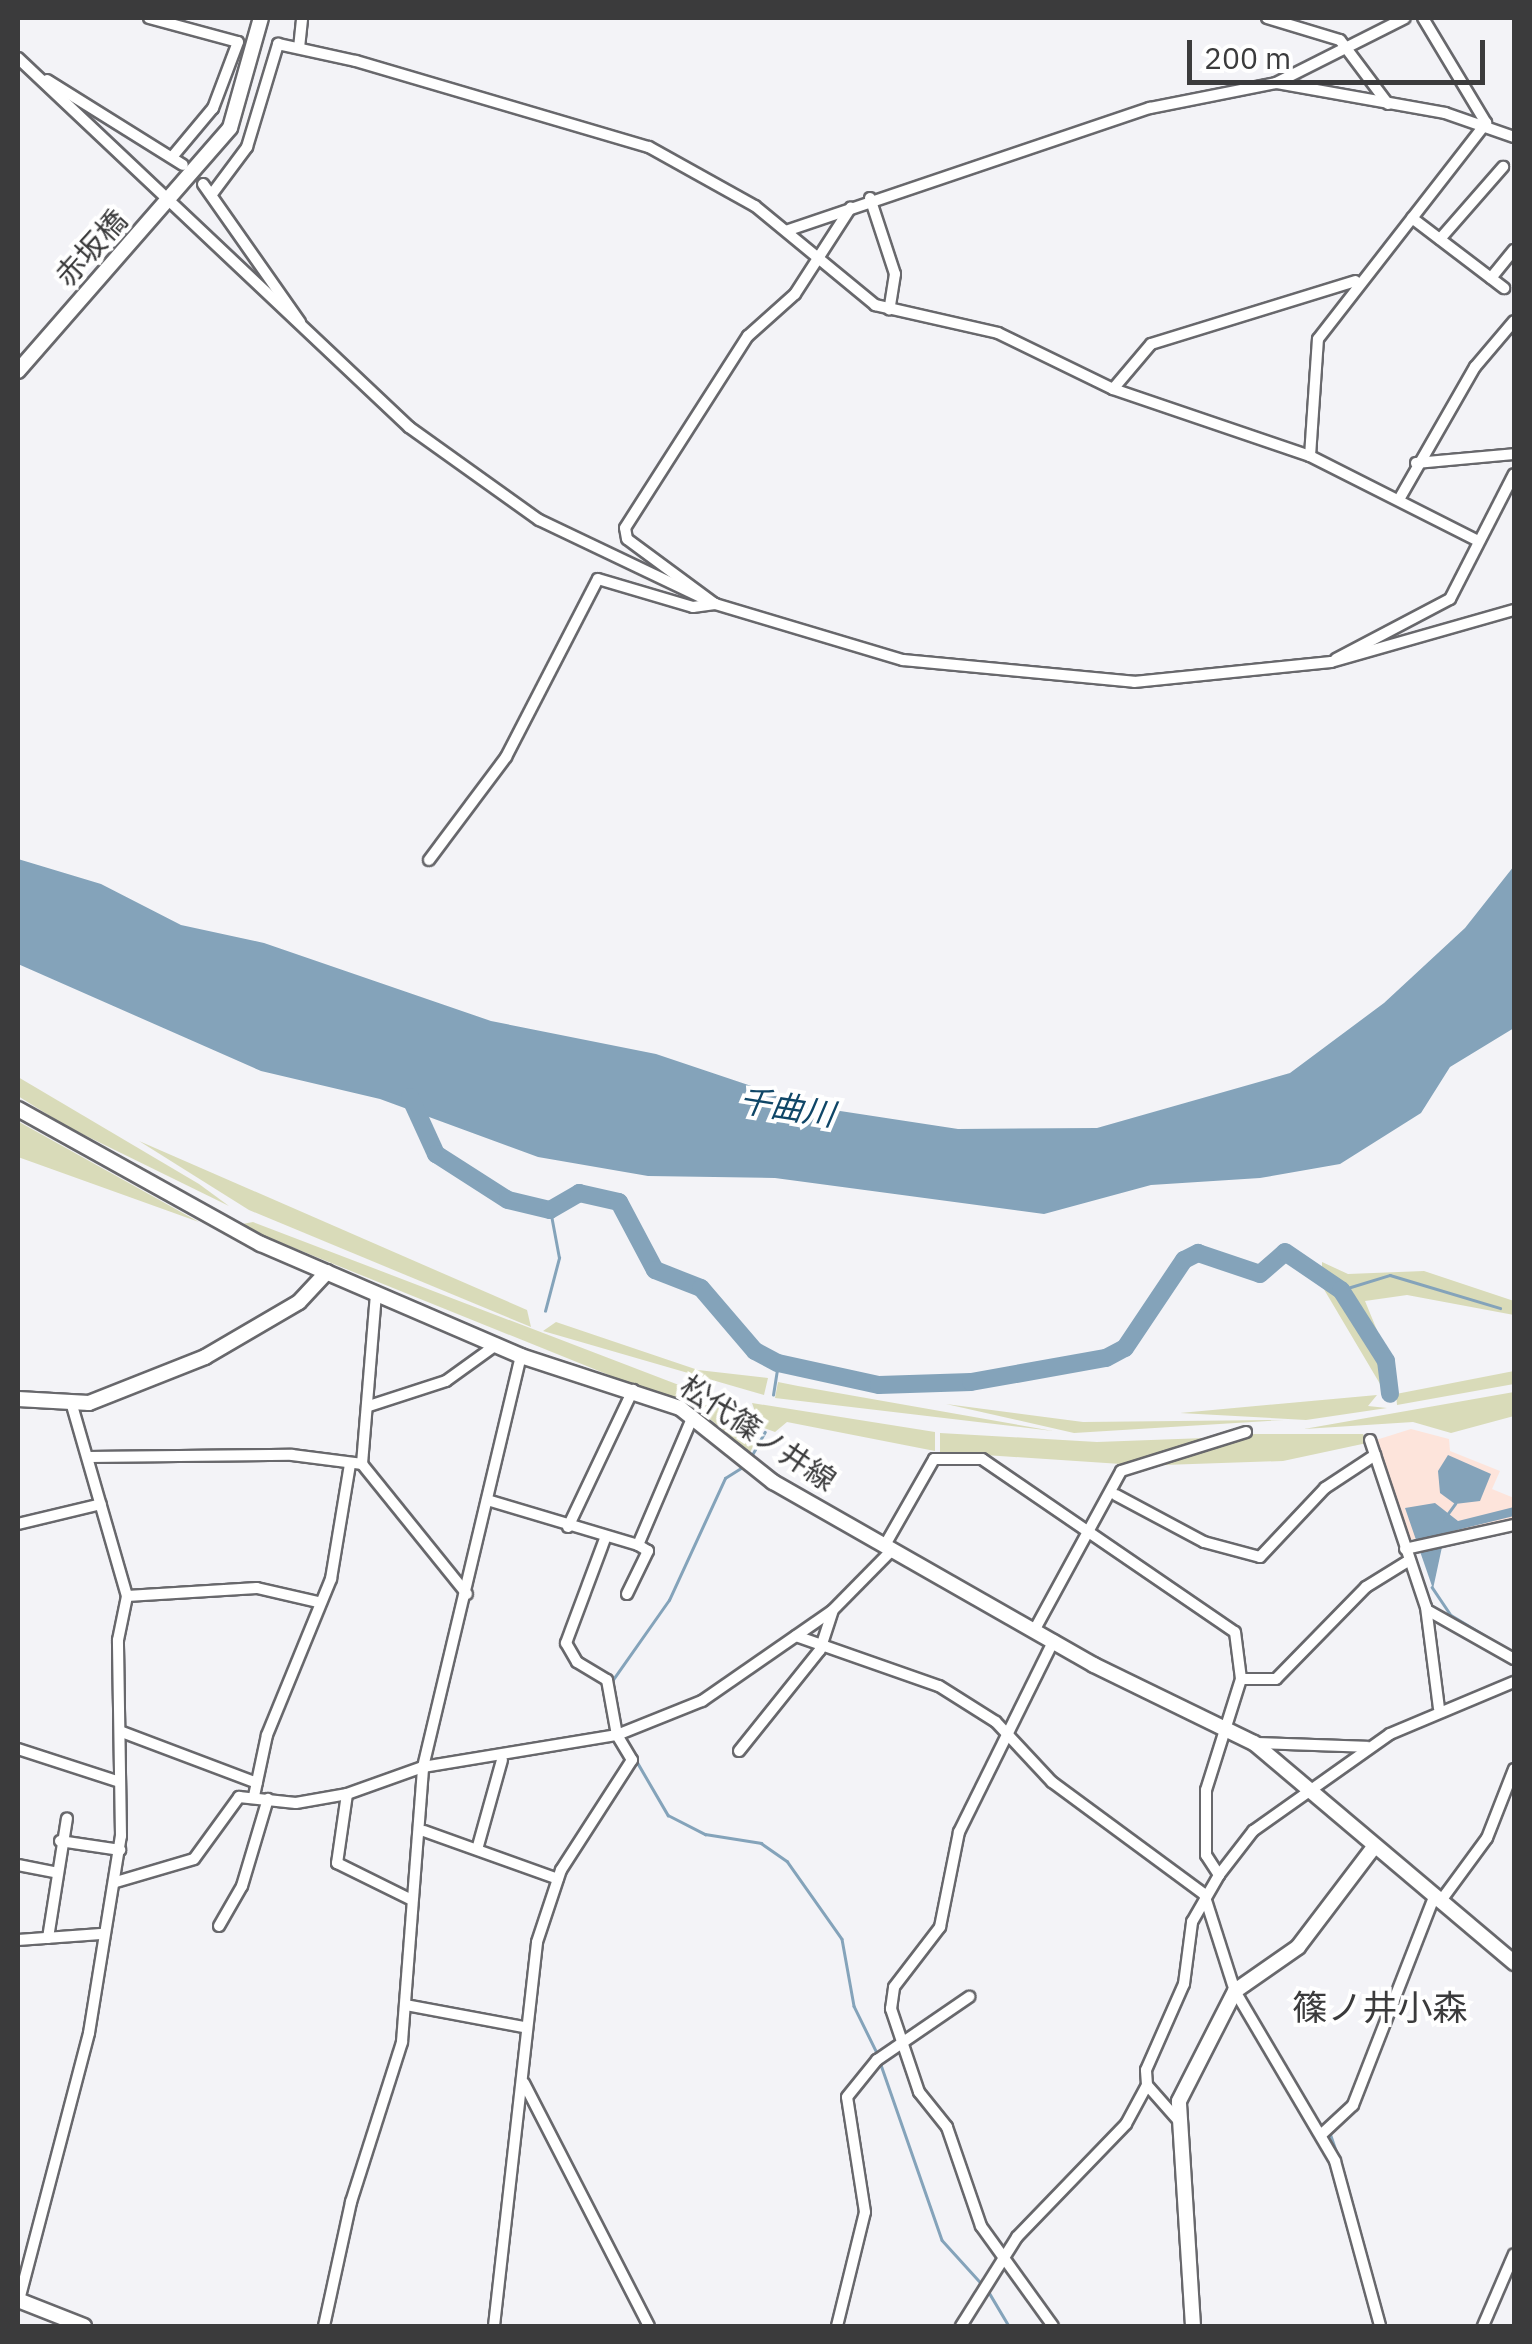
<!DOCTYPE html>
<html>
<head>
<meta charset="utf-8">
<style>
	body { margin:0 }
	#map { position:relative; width:1532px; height:2344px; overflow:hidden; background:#f3f3f7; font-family:"IBM Plex Sans","Noto Sans JP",sans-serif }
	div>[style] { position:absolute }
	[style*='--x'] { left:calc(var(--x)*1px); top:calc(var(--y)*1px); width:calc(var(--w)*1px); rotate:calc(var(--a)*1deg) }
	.industrial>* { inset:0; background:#fde4db }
	.green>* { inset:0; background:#d9dbb9 }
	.water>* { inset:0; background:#84a3ba }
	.stream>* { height:2.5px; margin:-1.25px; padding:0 1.25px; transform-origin:1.25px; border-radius:1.25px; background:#84a3ba }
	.river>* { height:18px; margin:-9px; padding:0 9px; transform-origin:9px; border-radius:9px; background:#84a3ba }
	.roads { filter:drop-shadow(2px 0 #68686c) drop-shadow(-2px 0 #68686c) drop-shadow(0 2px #68686c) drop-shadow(0 -2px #68686c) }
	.street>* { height:10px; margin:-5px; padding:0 5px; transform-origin:5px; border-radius:5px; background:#fff }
	.secondary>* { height:14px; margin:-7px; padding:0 7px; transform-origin:7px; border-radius:7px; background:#fff }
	span { translate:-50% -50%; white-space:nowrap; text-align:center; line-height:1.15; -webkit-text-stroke:8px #fff; paint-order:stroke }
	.street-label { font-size:30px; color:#3b3b3c }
	.water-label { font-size:32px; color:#0f4667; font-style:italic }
	.quarter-label { font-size:35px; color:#3b3b3c }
	.frame { position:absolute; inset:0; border:20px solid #3b3b3c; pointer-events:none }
	.scale { position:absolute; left:1187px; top:40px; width:298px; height:45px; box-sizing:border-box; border:5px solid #3b3b3c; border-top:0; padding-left:12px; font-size:30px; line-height:35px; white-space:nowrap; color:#3b3b3c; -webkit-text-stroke:8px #fff; paint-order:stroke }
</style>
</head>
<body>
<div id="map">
	<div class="industrial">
		<div style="clip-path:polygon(1411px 1429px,1449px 1439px,1450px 1451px,1500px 1471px,1492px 1489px,1514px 1498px,1514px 1520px,1407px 1540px,1376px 1440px)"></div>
	</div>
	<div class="green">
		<div style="clip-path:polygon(18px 1077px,199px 1184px,229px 1206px,66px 1126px,18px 1096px)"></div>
		<div style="clip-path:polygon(18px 1121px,21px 1123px,199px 1222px,18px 1157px)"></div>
		<div style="clip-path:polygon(139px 1141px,527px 1310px,531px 1327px,249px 1210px)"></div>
		<div style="clip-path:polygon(253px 1222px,718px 1400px,743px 1423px,750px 1407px,757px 1417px,752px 1403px,935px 1432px,935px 1451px,787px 1422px,775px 1432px,761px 1427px,750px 1453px,703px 1413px,237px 1225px)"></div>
		<div style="clip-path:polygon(1322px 1262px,1348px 1274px,1424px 1271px,1514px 1301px,1514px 1315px,1407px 1295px,1365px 1301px,1388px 1357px,1394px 1393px,1386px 1394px,1322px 1286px)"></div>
		<div style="clip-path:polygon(556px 1322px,698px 1370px,768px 1378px,764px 1395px,543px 1331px)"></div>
		<div style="clip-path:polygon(1514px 1371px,1514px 1384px,1397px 1405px,1396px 1394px)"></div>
		<div style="clip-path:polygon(778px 1382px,798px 1386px,1053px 1431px,775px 1398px)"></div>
		<div style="clip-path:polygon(1514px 1392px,1514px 1416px,1451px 1433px,1413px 1422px,1304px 1429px)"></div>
		<div style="clip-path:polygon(1377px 1395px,1368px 1406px,1387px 1408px,1306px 1420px,1180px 1413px)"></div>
		<div style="clip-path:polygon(946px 1404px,1083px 1422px,1284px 1420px,1074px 1433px)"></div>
		<div style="clip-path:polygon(940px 1433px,1097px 1442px,1232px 1437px,1121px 1464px,940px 1452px)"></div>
		<div style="clip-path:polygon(1254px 1434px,1363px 1434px,1367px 1443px,1283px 1461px,1135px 1466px)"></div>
	</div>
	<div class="water">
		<div style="clip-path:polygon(18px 859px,101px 884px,181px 925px,264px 943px,491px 1021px,656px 1054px,814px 1107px,958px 1129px,1097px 1128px,1290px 1073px,1384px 1003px,1465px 928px,1514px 866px,1514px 1028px,1450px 1067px,1421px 1113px,1340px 1164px,1260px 1178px,1151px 1185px,1044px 1214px,775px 1178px,648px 1176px,538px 1157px,380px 1099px,261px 1071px,18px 964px)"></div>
		<div style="clip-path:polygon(1448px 1455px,1491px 1474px,1480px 1501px,1455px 1504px,1440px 1493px,1438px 1471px)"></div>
		<div style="clip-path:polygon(1435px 1503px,1458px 1521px,1514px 1507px,1514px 1516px,1445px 1533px,1433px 1589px,1405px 1508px)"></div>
	</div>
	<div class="stream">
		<div style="--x:1341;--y:1290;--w:51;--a:-17"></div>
		<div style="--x:1390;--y:1275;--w:115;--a:16.7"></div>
		<div style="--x:545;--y:1311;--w:55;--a:-75.2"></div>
		<div style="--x:559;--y:1258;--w:49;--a:-100.6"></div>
		<div style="--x:773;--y:1395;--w:32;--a:-81"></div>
		<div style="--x:752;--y:1455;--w:26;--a:-61"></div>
		<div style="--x:1444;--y:1519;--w:19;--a:-54"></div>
		<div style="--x:1432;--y:1587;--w:34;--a:56"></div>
		<div style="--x:1451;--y:1615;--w:74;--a:31.1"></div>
		<div style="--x:612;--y:1681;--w:99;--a:-54.9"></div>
		<div style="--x:669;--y:1600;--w:134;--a:-65.3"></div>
		<div style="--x:725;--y:1478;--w:22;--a:-32"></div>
		<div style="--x:636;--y:1760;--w:64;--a:59.8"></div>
		<div style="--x:668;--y:1815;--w:42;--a:27.2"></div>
		<div style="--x:705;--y:1834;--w:57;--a:9.1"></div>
		<div style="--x:761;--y:1843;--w:32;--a:35"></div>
		<div style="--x:787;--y:1861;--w:95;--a:54.8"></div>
		<div style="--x:842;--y:1939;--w:68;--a:79.8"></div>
		<div style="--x:854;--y:2006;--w:55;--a:63.9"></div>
		<div style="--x:1440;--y:1890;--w:49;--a:-50.8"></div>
		<div style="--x:880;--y:2062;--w:188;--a:70.8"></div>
		<div style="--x:942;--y:2240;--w:58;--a:47.8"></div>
		<div style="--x:1330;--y:2133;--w:24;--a:71"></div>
		<div style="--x:987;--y:2289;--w:43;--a:59.3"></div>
	</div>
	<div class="river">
		<div style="--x:410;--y:1097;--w:63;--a:65.5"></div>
		<div style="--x:436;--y:1154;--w:85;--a:32.6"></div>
		<div style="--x:508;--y:1200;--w:43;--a:13.4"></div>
		<div style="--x:550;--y:1210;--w:34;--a:-30"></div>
		<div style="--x:579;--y:1193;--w:41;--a:12.7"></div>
		<div style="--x:619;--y:1202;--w:77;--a:62.1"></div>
		<div style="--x:655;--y:1270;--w:49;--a:21.4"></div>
		<div style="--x:701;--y:1288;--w:83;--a:49.4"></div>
		<div style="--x:755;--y:1351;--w:26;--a:28"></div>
		<div style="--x:778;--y:1363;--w:103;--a:12.3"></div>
		<div style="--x:879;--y:1385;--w:92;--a:-1.9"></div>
		<div style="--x:971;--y:1382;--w:137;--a:-10.1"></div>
		<div style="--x:1106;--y:1358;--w:21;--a:-28"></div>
		<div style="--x:1125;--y:1348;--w:106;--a:-56.2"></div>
		<div style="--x:1184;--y:1260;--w:16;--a:-27"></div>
		<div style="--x:1198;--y:1253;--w:65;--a:18.7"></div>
		<div style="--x:1260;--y:1274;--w:33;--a:-41"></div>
		<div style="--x:1285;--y:1252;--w:68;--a:34.2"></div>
		<div style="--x:1341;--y:1290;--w:84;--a:57.6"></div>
		<div style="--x:1386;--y:1361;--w:33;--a:83"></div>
	</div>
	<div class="roads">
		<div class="street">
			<div style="--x:149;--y:18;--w:92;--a:15.1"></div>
			<div style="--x:238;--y:42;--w:71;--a:110.7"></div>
			<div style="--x:213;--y:108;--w:64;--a:129.9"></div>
			<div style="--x:1267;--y:18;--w:76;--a:16.8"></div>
			<div style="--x:1340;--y:40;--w:80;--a:53.1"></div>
			<div style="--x:1423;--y:18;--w:122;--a:59"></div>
			<div style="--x:299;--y:48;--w:30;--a:-84"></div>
			<div style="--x:18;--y:58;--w:538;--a:43.34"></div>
			<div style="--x:409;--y:427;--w:160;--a:35.6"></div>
			<div style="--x:539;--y:520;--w:195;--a:25.5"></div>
			<div style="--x:715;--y:604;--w:196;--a:16.6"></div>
			<div style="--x:903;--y:660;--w:232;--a:5.4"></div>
			<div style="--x:1134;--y:682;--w:198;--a:-5.8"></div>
			<div style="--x:1331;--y:662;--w:190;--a:-15.9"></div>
			<div style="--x:47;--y:80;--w:160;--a:32"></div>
			<div style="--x:1277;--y:83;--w:171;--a:10.1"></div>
			<div style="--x:1445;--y:113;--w:73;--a:19.2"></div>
			<div style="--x:203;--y:184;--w:169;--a:54.9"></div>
			<div style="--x:212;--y:194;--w:59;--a:-53.3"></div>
			<div style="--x:247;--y:147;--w:108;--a:-73.2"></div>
			<div style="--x:278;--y:44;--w:80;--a:12.3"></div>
			<div style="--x:356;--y:61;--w:305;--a:16.4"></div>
			<div style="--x:649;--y:147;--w:121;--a:29.1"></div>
			<div style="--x:755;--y:206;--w:156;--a:39.5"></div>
			<div style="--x:875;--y:305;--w:126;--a:12.8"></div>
			<div style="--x:998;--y:333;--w:128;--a:26"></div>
			<div style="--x:1113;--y:389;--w:208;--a:18.8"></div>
			<div style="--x:1310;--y:456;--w:186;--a:26.8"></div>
			<div style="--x:870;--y:198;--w:80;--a:71.8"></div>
			<div style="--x:895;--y:274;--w:36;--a:99"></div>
			<div style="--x:1412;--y:218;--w:116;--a:37.3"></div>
			<div style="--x:789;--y:230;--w:381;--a:-18.7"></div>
			<div style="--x:1150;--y:108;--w:128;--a:-11.2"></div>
			<div style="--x:1276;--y:83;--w:144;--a:-26.7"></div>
			<div style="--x:1440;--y:239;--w:96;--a:-48.8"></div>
			<div style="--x:1491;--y:278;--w:36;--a:-51"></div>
			<div style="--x:1113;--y:389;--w:59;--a:-49.8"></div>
			<div style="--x:1151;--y:344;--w:214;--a:-17.1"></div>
			<div style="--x:1310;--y:456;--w:117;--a:-86.1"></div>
			<div style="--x:1318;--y:339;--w:274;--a:-52.1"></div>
			<div style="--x:1416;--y:463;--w:98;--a:-5.2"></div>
			<div style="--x:1401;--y:496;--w:149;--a:-60.2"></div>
			<div style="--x:1475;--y:367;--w:60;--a:-49.7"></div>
			<div style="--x:1336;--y:659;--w:129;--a:-27.8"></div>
			<div style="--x:1450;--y:599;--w:140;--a:-62.9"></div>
			<div style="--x:429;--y:860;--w:129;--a:-53.2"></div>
			<div style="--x:506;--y:757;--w:200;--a:-62.7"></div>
			<div style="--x:598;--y:579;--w:99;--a:16.4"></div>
			<div style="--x:693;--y:607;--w:22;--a:-8"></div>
			<div style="--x:715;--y:604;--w:109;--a:-143.5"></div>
			<div style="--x:627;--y:539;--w:11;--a:-100"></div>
			<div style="--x:625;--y:528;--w:228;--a:-57.4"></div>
			<div style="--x:748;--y:336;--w:63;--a:-41.8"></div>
			<div style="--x:795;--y:294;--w:103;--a:-57.2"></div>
			<div style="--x:369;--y:1406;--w:81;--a:-18"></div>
			<div style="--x:446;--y:1381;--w:62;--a:-35.8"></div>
			<div style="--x:1370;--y:1440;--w:176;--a:71.5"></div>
			<div style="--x:1426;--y:1607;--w:102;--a:82.7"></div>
			<div style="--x:89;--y:1457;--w:203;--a:-0.6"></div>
			<div style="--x:292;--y:1455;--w:71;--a:7.3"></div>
			<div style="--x:362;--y:1464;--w:167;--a:51.1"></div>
			<div style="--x:362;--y:1464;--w:171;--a:-85.3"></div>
			<div style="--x:1116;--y:1495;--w:100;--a:28.1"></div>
			<div style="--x:1204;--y:1542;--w:58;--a:15"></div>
			<div style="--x:1260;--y:1557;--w:95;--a:-46.7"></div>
			<div style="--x:1325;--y:1488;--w:60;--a:-33.4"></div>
			<div style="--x:487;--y:1500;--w:158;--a:16.6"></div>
			<div style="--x:638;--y:1545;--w:140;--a:-66.9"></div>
			<div style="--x:18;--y:1524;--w:85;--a:-13.5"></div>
			<div style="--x:568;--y:1527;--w:152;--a:-64.6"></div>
			<div style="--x:885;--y:1545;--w:99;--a:-60.3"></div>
			<div style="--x:934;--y:1459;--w:48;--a:0"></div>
			<div style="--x:982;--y:1459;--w:306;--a:34.4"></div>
			<div style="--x:1235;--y:1632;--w:47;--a:82.7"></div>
			<div style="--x:1241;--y:1679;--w:116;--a:107.5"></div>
			<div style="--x:1206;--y:1790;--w:65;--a:90"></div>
			<div style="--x:1206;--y:1855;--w:24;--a:57"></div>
			<div style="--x:1405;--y:1549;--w:112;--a:-12.4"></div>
			<div style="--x:627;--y:1594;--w:48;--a:-64"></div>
			<div style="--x:648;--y:1551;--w:12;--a:-149"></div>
			<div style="--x:127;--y:1596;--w:130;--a:-3.5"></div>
			<div style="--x:257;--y:1588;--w:63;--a:12.9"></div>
			<div style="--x:1427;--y:1610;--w:100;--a:29.4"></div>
			<div style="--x:1035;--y:1629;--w:180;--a:-61.4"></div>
			<div style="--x:1121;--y:1471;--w:131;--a:-17.3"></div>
			<div style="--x:796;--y:1636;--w:151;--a:19.3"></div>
			<div style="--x:939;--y:1686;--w:67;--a:32.3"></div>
			<div style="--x:996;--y:1722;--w:82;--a:47"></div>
			<div style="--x:1052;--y:1782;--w:189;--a:36.4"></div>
			<div style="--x:1204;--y:1894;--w:102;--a:72.3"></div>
			<div style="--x:1235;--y:1991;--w:197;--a:59.5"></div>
			<div style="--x:1335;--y:2161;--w:171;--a:74.7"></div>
			<div style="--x:1241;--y:1679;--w:35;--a:0"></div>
			<div style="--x:1276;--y:1679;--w:129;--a:-45.6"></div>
			<div style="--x:1366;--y:1587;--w:49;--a:-31.8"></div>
			<div style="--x:122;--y:1732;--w:144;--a:20.7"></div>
			<div style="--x:1255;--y:1743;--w:112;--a:2"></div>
			<div style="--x:18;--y:1749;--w:107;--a:17.9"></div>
			<div style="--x:739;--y:1751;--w:129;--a:-51.3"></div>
			<div style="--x:820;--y:1650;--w:40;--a:-72"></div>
			<div style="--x:347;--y:1794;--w:70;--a:98.2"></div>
			<div style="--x:337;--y:1863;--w:81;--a:26.3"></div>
			<div style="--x:254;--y:1796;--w:62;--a:-78"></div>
			<div style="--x:267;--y:1735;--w:169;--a:-67.7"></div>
			<div style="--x:331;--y:1579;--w:117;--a:-80.6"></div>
			<div style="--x:424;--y:1831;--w:142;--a:19.7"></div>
			<div style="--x:60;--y:1841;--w:61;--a:8.5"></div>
			<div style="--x:478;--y:1846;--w:89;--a:-74.4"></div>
			<div style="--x:18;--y:1865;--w:37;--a:11"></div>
			<div style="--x:116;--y:1882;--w:81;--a:-16.4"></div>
			<div style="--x:194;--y:1859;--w:77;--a:-54"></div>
			<div style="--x:239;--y:1797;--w:57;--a:6"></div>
			<div style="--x:296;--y:1803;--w:52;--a:-10"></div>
			<div style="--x:347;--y:1794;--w:81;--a:-19.6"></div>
			<div style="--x:423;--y:1767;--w:197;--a:-9.4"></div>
			<div style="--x:617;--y:1735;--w:92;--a:-21.8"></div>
			<div style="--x:702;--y:1701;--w:158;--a:-34.7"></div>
			<div style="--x:832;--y:1611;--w:87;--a:-45.5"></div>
			<div style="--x:1440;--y:1902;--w:79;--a:-53.7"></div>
			<div style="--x:1487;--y:1838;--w:74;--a:-68.6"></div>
			<div style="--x:219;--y:1926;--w:46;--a:-60.1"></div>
			<div style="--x:242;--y:1886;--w:91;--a:-73.4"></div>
			<div style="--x:48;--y:1938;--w:121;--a:-81"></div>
			<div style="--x:18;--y:1940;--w:83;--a:-4.1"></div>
			<div style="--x:406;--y:2005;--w:120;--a:10.6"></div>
			<div style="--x:524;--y:2083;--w:273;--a:62.8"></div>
			<div style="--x:1177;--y:2119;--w:45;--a:-131.4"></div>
			<div style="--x:1147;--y:2085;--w:15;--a:-94"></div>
			<div style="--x:1146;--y:2070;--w:94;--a:-66.2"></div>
			<div style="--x:1184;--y:1984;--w:63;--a:-82.6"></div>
			<div style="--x:1192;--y:1922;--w:54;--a:-60.1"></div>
			<div style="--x:1219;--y:1875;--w:56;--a:-52.3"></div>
			<div style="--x:1253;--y:1831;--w:168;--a:-35.3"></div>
			<div style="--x:1390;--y:1734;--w:134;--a:-22.8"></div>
			<div style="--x:1323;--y:2133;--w:41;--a:-43"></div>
			<div style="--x:1353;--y:2105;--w:223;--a:-68.7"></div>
			<div style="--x:19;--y:2300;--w:276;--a:-75.3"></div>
			<div style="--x:89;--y:2033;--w:200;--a:-80.8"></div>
			<div style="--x:121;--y:1836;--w:196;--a:-90.9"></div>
			<div style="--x:118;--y:1640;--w:45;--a:-78.4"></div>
			<div style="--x:127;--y:1596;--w:202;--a:-106.1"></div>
			<div style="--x:324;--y:2326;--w:127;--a:-77.7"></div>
			<div style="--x:351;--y:2202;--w:168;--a:-72.3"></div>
			<div style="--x:402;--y:2042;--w:276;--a:-85.6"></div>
			<div style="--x:423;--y:1767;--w:423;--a:-76.6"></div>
			<div style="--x:494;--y:2326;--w:386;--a:-83.6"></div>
			<div style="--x:537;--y:1942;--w:76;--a:-71.6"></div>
			<div style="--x:561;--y:1870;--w:131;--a:-57.2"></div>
			<div style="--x:632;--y:1760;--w:29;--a:-121"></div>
			<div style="--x:617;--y:1735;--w:56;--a:-100.3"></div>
			<div style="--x:607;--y:1680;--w:35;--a:-149"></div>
			<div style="--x:577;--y:1662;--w:22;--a:-120"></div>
			<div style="--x:566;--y:1643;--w:114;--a:-69.5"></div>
			<div style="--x:837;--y:2326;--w:117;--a:-76.2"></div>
			<div style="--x:865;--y:2212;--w:116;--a:-98.9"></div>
			<div style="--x:847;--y:2097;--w:48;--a:-51"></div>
			<div style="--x:877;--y:2060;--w:112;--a:-34.4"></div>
			<div style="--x:961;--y:2326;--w:105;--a:-57.8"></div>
			<div style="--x:1017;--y:2237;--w:157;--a:-46"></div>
			<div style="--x:1126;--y:2124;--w:44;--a:-61.7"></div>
			<div style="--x:1053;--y:2326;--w:123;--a:-125.8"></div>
			<div style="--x:981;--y:2226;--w:105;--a:-109"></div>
			<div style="--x:947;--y:2127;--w:45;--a:-128.7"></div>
			<div style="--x:919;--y:2092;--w:88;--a:-108.6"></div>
			<div style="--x:891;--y:2009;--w:22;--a:-82"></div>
			<div style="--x:894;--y:1987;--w:76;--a:-52.5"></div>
			<div style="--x:940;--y:1927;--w:97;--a:-78.7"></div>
			<div style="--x:959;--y:1832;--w:214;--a:-63.7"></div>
			<div style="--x:1483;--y:2326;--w:78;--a:-66.7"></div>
		</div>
		<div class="secondary">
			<div style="--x:18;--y:371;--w:322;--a:-48.9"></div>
			<div style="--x:230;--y:128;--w:114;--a:-74.3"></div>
			<div style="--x:18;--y:1109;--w:278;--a:29.1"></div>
			<div style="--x:261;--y:1244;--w:283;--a:23.3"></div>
			<div style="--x:521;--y:1356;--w:167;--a:18.1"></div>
			<div style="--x:680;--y:1408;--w:119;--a:38.5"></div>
			<div style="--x:773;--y:1482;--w:369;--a:29.7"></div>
			<div style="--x:1094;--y:1665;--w:178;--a:26"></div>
			<div style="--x:1254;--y:1743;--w:341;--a:40.2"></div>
			<div style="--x:18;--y:1399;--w:71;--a:3.2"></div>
			<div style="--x:89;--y:1403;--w:125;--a:-21.6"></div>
			<div style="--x:205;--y:1357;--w:109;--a:-30.3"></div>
			<div style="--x:299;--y:1302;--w:41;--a:-47"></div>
			<div style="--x:18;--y:2300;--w:71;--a:21.5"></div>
			<div style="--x:1193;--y:2326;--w:225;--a:-93.6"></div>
			<div style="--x:1179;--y:2101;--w:123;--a:-63"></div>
			<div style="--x:1235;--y:1991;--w:77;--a:-34.9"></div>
			<div style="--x:1298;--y:1947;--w:126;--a:-52.8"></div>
		</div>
	</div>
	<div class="street-label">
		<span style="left:91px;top:248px;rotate:-48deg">赤坂橋</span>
		<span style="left:758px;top:1433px;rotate:34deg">松代篠ノ井線</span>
	</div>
	<div class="water-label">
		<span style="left:787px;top:1107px;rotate:9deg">千曲川</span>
	</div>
	<div class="quarter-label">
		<span style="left:1380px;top:2007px">篠ノ井小森</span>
	</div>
	<div class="frame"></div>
	<div class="scale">200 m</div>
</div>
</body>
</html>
